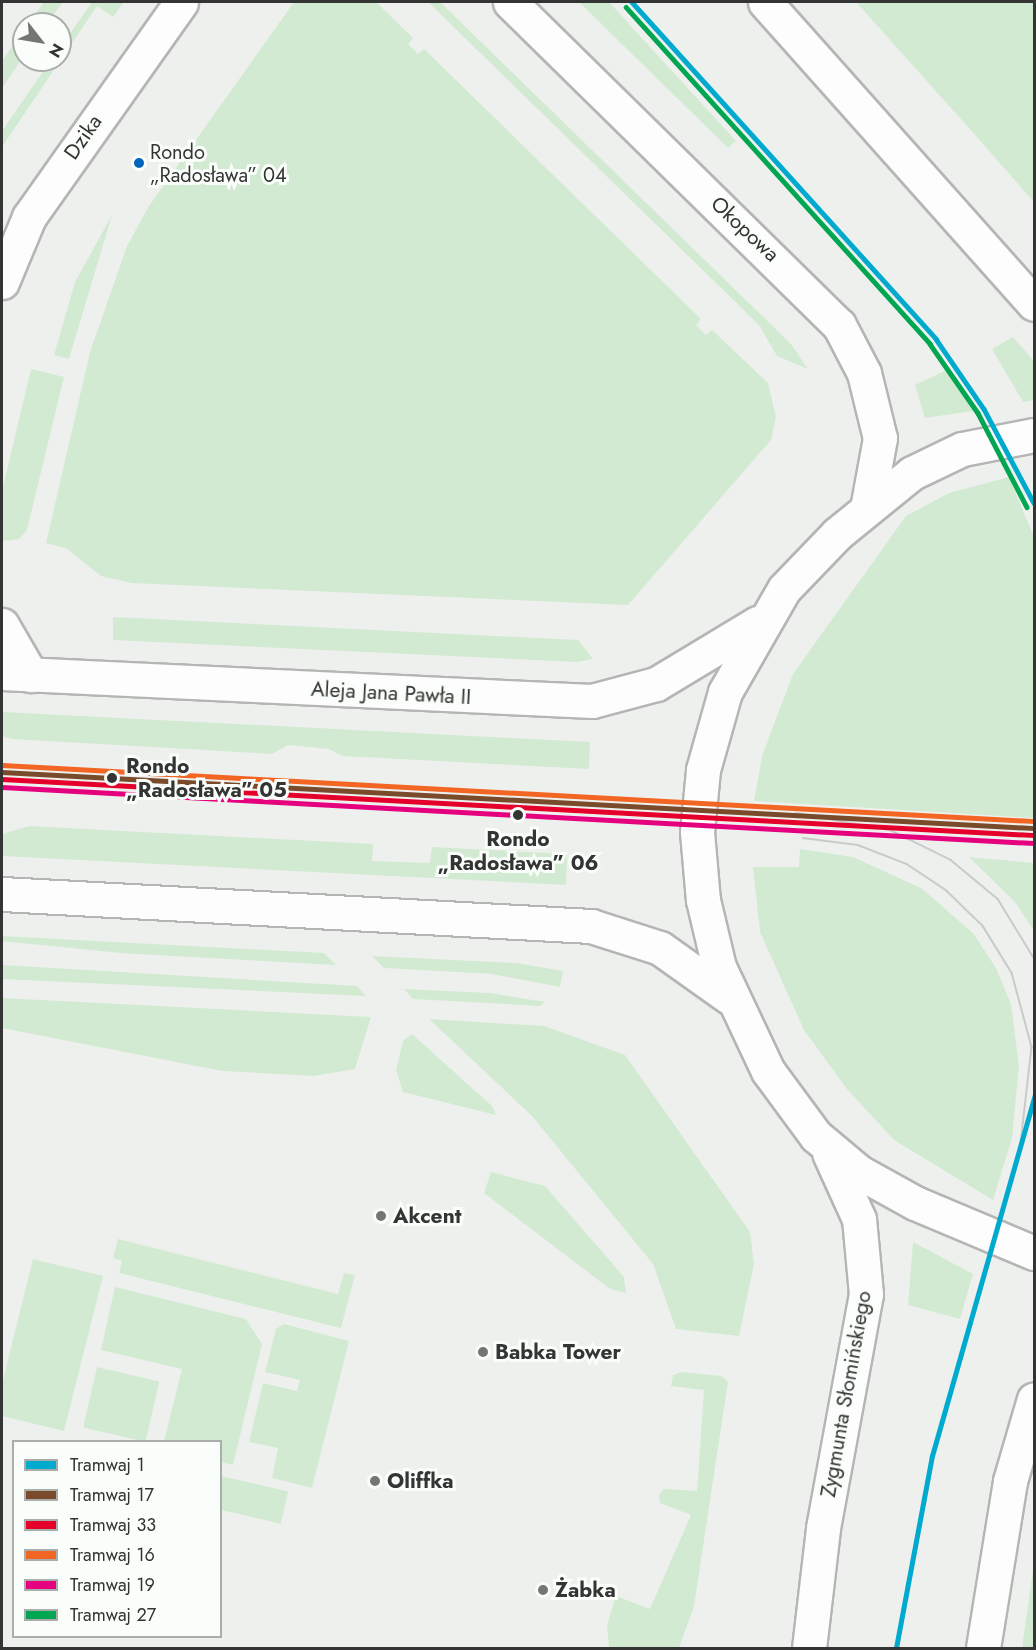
<!DOCTYPE html>
<html>
<head>
<meta charset="utf-8">
<style>
	body { margin:0 }
	#map { position:relative; width:1036px; height:1650px; overflow:hidden; background:#eef0ee; font-family:Jost,sans-serif }
	div>[style] { position:absolute }
	[style*='--x'] { left:calc(var(--x)*1px); top:calc(var(--y)*1px); width:calc(var(--w)*1px); rotate:calc(var(--a)*1deg) }
	.green>* { inset:0; background:#d3ead2; transform-origin:0 0 }
	.roads { filter:drop-shadow(2px 0 #b4b5b4) drop-shadow(-2px 0 #b4b5b4) drop-shadow(0 2px #b4b5b4) drop-shadow(0 -2px #b4b5b4) }
	.minor>* { height:33px; margin:-16.5px; padding:0 16.5px; transform-origin:16.5px; border-radius:16.5px; background:#fcfdfc }
	.major>* { height:33px; margin:-16.5px; padding:0 16.5px; transform-origin:16.5px; border-radius:16.5px; background:#fcfdfc }
	.tram>* { height:1.5px; margin:-0.75px; padding:0 0.75px; transform-origin:0.75px; border-radius:0.75px; background:#c9cac9 }
	.tram-1>* { height:4.5px; margin:-2.25px; padding:0 2.25px; transform-origin:2.25px; border-radius:2.25px; background:#00a9ce }
	.tram-2>* { height:4.5px; margin:-2.25px; padding:0 2.25px; transform-origin:2.25px; border-radius:2.25px; background:#7a4b2a }
	.tram-3>* { height:4.5px; margin:-2.25px; padding:0 2.25px; transform-origin:2.25px; border-radius:2.25px; background:#e4002b }
	.tram-4>* { height:4.5px; margin:-2.25px; padding:0 2.25px; transform-origin:2.25px; border-radius:2.25px; background:#f26522 }
	.tram-5>* { height:4.5px; margin:-2.25px; padding:0 2.25px; transform-origin:2.25px; border-radius:2.25px; background:#e5007d }
	.tram-6>* { height:4.5px; margin:-2.25px; padding:0 2.25px; transform-origin:2.25px; border-radius:2.25px; background:#00a651 }
	.dots>* { width:16px; height:16px; translate:-50% -50%; box-sizing:border-box; border:3px solid #fafefa; border-radius:50% }
	span { translate:-50% -50%; white-space:nowrap; text-align:center; line-height:1.15; -webkit-text-stroke:6px #fafefa; paint-order:stroke }
	.bus-label { font-size:20px; color:#333433 }
	.left { translate:0 -50%; text-align:left }
	.street-label { font-size:21px; color:#333433 }
	.stop-label { font-size:21px; color:#333433; font-weight:700 }
	.poi-label { font-size:21px; color:#333433; font-weight:700 }
	.frame { position:absolute; inset:0; border:3px solid #333433; pointer-events:none }
	.legend { position:absolute; left:12px; top:1440px; width:210px; height:198px; box-sizing:border-box; background:#fafefa; border:2px solid #aaadaa; margin:0; padding:8px 10px; list-style:none; font-size:18px; color:#333433 }
	.legend li { display:flex; align-items:center; gap:12px; height:30px }
	.legend b { width:30px; border:2px solid #aaadaa }
	.north { position:absolute; left:12px; top:12px; width:60px; height:60px; box-sizing:border-box; background:#fafefa; border:2px solid #aaadaa; border-radius:50%; rotate:121deg; font-size:16px; font-weight:700; line-height:24px; text-align:center; color:#333433 }
	.north::after { content:''; display:block; margin:auto; width:21px; height:27px; background:#747674; clip-path:polygon(50% 0,100% 100%,50% 72%,0 100%) }
</style>
</head>
<body>
<div id="map">
	<div class="green">
		<div style="clip-path:polygon(44px 2px,63px 2px,47px 24px,28px 24px)"></div>
		<div style="clip-path:polygon(92px 2px,124px 2px,113px 17px,97px 6px,2px 147px,2px 131px,51px 60px,60px 60px,60px 48px)"></div>
		<div style="clip-path:polygon(294px 2px,376px 2px,413px 38px,408px 44px,418px 54px,424px 49px,701px 319px,696px 325px,706px 335px,712px 330px,768px 383px,776px 417px,771px 440px,628px 605px,131px 583px,101px 576px,67px 549px,46px 543px,90px 352px,127px 246px,149px 206px)"></div>
		<div style="clip-path:polygon(428px 2px,440px 2px,791px 344px,808px 369px,777px 356px,759px 325px)"></div>
		<div style="clip-path:polygon(579px 2px,609px 2px,736px 141px,728px 148px)"></div>
		<div style="clip-path:polygon(856px 2px,1034px 2px,1034px 202px,976px 136px)"></div>
		<div style="clip-path:polygon(24px 29px,24px 56px,2px 88px,2px 61px)"></div>
		<div style="clip-path:polygon(112px 215px,69px 359px,54px 355px,75px 282px)"></div>
		<div style="clip-path:polygon(1013px 337px,1034px 361px,1034px 400px,1023px 402px,992px 349px)"></div>
		<div style="clip-path:polygon(31px 369px,64px 377px,27px 530px,19px 539px,2px 541px,2px 491px)"></div>
		<div style="clip-path:polygon(947px 370px,973px 411px,925px 418px,915px 385px)"></div>
		<div style="clip-path:polygon(1009px 477px,1034px 537px,1034px 818px,754px 801px,762px 756px,793px 674px,906px 516px,949px 493px)"></div>
		<div style="clip-path:polygon(113px 617px,578px 640px,593px 659px,577px 662px,113px 640px)"></div>
		<div style="clip-path:polygon(2px 712px,590px 742px,589px 769px,342px 756px,329px 749px,288px 745px,272px 754px,12px 739px,2px 736px)"></div>
		<div style="clip-path:polygon(29px 826px,373px 844px,372px 861px,430px 863px,432px 847px,567px 854px,566px 885px,2px 856px,2px 834px)"></div>
		<div style="clip-path:polygon(800px 849px,853px 857px,921px 888px,973px 933px,996px 968px,1011px 1004px,1019px 1066px,1012px 1138px,993px 1200px,894px 1140px,847px 1089px,804px 1030px,760px 932px,753px 867px,799px 867px)"></div>
		<div style="clip-path:polygon(969px 857px,1034px 863px,1034px 931px,1015px 902px)"></div>
		<div style="clip-path:polygon(2px 936px,324px 953px,336px 965px,120px 953px,2px 941px)"></div>
		<div style="clip-path:polygon(372px 956px,517px 963px,563px 971px,560px 987px,492px 974px,384px 968px)"></div>
		<div style="clip-path:polygon(2px 965px,357px 986px,366px 996px,2px 979px)"></div>
		<div style="clip-path:polygon(404px 989px,490px 993px,545px 1002px,540px 1006px,413px 999px)"></div>
		<div style="clip-path:polygon(2px 998px,371px 1017px,355px 1069px,314px 1076px,222px 1071px,2px 1028px)"></div>
		<div style="clip-path:polygon(429px 1019px,544px 1026px,625px 1055px,750px 1232px,754px 1264px,739px 1336px,676px 1329px,653px 1264px,532px 1116px)"></div>
		<div style="clip-path:polygon(412px 1034px,492px 1106px,496px 1115px,403px 1092px,396px 1070px,403px 1041px)"></div>
		<div style="clip-path:polygon(491px 1172px,545px 1186px,624px 1277px,626px 1293px,610px 1289px,484px 1193px)"></div>
		<div style="clip-path:polygon(118px 1239px,338px 1294px,344px 1273px,355px 1275px,341px 1328px,119px 1273px,122px 1261px,113px 1258px)"></div>
		<div style="clip-path:polygon(913px 1242px,973px 1274px,960px 1319px,908px 1305px)"></div>
		<div style="clip-path:polygon(33px 1259px,103px 1276px,64px 1431px,2px 1416px,2px 1384px)"></div>
		<div style="clip-path:polygon(115px 1287px,246px 1319px,262px 1344px,233px 1465px,221px 1462px,220px 1442px,164px 1441px,182px 1369px,101px 1350px)"></div>
		<div style="clip-path:polygon(284px 1324px,349px 1341px,312px 1488px,272px 1478px,278px 1448px,249px 1442px,263px 1383px,297px 1391px,300px 1380px,265px 1372px,276px 1329px)"></div>
		<div style="left:97px;top:1367px;width:64px;height:62px;rotate:13deg"></div>
		<div style="clip-path:polygon(682px 1372px,722px 1376px,728px 1382px,694px 1606px,679px 1648px,609px 1648px,607px 1625px,616px 1596px,650px 1609px,691px 1515px,660px 1503px,659px 1495px,664px 1489px,697px 1491px,704px 1390px,671px 1386px,673px 1375px)"></div>
		<div style="left:221px;top:1476px;width:69px;height:33px;rotate:13deg"></div>
		<div style="clip-path:polygon(1034px 1563px,1034px 1648px,1022px 1648px,1024px 1634px)"></div>
	</div>
	<div class="roads">
		<div class="minor">
			<div style="--x:2;--y:282;--w:70;--a:-67.4"></div>
			<div style="--x:29;--y:217;--w:263;--a:-54.7"></div>
			<div style="--x:2;--y:625;--w:58;--a:59.9"></div>
		</div>
		<div class="major">
			<div style="--x:510;--y:2;--w:461;--a:44.5"></div>
			<div style="--x:839;--y:325;--w:54;--a:62.5"></div>
			<div style="--x:864;--y:373;--w:67;--a:76.2"></div>
			<div style="--x:880;--y:438;--w:72;--a:100.4"></div>
			<div style="--x:765;--y:2;--w:404;--a:48.3"></div>
			<div style="--x:1034;--y:435;--w:73;--a:169"></div>
			<div style="--x:962;--y:449;--w:55;--a:154.4"></div>
			<div style="--x:912;--y:473;--w:97;--a:140.9"></div>
			<div style="--x:837;--y:534;--w:76;--a:133.9"></div>
			<div style="--x:784;--y:589;--w:119;--a:119.8"></div>
			<div style="--x:725;--y:692;--w:81;--a:105.8"></div>
			<div style="--x:703;--y:770;--w:62;--a:95.5"></div>
			<div style="--x:697;--y:832;--w:68;--a:85"></div>
			<div style="--x:703;--y:900;--w:69;--a:76.6"></div>
			<div style="--x:719;--y:967;--w:115;--a:64.8"></div>
			<div style="--x:768;--y:1071;--w:81;--a:53.6"></div>
			<div style="--x:816;--y:1136;--w:56;--a:39.9"></div>
			<div style="--x:859;--y:1172;--w:64;--a:29"></div>
			<div style="--x:915;--y:1203;--w:129;--a:22.8"></div>
			<div style="--x:2;--y:673;--w:591;--a:2.72"></div>
			<div style="--x:592;--y:701;--w:66;--a:-14.9"></div>
			<div style="--x:656;--y:684;--w:118;--a:-31.1"></div>
			<div style="--x:2;--y:894;--w:590;--a:3.11"></div>
			<div style="--x:591;--y:926;--w:72;--a:17.7"></div>
			<div style="--x:660;--y:948;--w:85;--a:35.4"></div>
			<div style="--x:809;--y:1648;--w:121;--a:-83.3"></div>
			<div style="--x:823;--y:1528;--w:238;--a:-79.6"></div>
			<div style="--x:866;--y:1294;--w:75;--a:-95.3"></div>
			<div style="--x:859;--y:1219;--w:72;--a:-114.4"></div>
			<div style="--x:983;--y:1648;--w:169;--a:-80.8"></div>
			<div style="--x:1010;--y:1481;--w:85;--a:-73.7"></div>
		</div>
	</div>
	<div class="tram">
		<div style="--x:796;--y:813;--w:96;--a:10.3"></div>
		<div style="--x:890;--y:830;--w:68;--a:26.2"></div>
		<div style="--x:951;--y:860;--w:61;--a:39.7"></div>
		<div style="--x:998;--y:899;--w:69;--a:58.6"></div>
		<div style="--x:803;--y:838;--w:55;--a:7.3"></div>
		<div style="--x:858;--y:845;--w:53;--a:21.2"></div>
		<div style="--x:907;--y:864;--w:47;--a:33.7"></div>
		<div style="--x:946;--y:890;--w:52;--a:44.2"></div>
		<div style="--x:983;--y:926;--w:55;--a:58.3"></div>
		<div style="--x:1012;--y:973;--w:77;--a:74.9"></div>
		<div style="--x:1032;--y:1047;--w:98;--a:96.5"></div>
	</div>
	<div class="tram-1">
		<div style="--x:632;--y:2;--w:454;--a:47.9"></div>
		<div style="--x:936;--y:339;--w:85;--a:55.6"></div>
		<div style="--x:984;--y:409;--w:106;--a:62"></div>
		<div style="--x:896;--y:1648;--w:195;--a:-79.4"></div>
		<div style="--x:932;--y:1456;--w:373;--a:-74.1"></div>
	</div>
	<div class="tram-2">
		<div style="--x:2;--y:772;--w:1034;--a:3.11"></div>
	</div>
	<div class="tram-3">
		<div style="--x:2;--y:779;--w:1034;--a:3.11"></div>
	</div>
	<div class="tram-4">
		<div style="--x:2;--y:765;--w:1034;--a:3.11"></div>
	</div>
	<div class="tram-5">
		<div style="--x:2;--y:787;--w:1033;--a:3.11"></div>
	</div>
	<div class="tram-6">
		<div style="--x:626;--y:7;--w:454;--a:47.9"></div>
		<div style="--x:930;--y:344;--w:84;--a:55.2"></div>
		<div style="--x:978;--y:413;--w:106;--a:62.5"></div>
	</div>
	<div class="dots">
		<div style="left:139px;top:163px;background:#0065bd"></div>
		<div style="left:112px;top:778px;background:#333433"></div>
		<div style="left:518px;top:815px;background:#333433"></div>
		<div style="left:381px;top:1216px;background:#747674"></div>
		<div style="left:483px;top:1352px;background:#747674"></div>
		<div style="left:375px;top:1481px;background:#747674"></div>
		<div style="left:543px;top:1590px;background:#747674"></div>
	</div>
	<div class="bus-label">
		<span class="left" style="left:150px;top:164px">Rondo<br>„Radosława” 04</span>
	</div>
	<div class="street-label">
		<span style="left:83px;top:137px;rotate:-55deg">Dzika</span>
		<span style="left:745px;top:229px;rotate:43deg">Okopowa</span>
		<span style="left:391px;top:693px;rotate:3deg">Aleja Jana Pawła II</span>
		<span style="left:846px;top:1394px;rotate:-80deg">Zygmunta Słomińskiego</span>
	</div>
	<div class="stop-label">
		<span class="left" style="left:126px;top:778px">Rondo<br>„Radosława” 05</span>
		<span style="left:518px;top:851px">Rondo<br>„Radosława” 06</span>
	</div>
	<div class="poi-label">
		<span class="left" style="left:393px;top:1216px">Akcent</span>
		<span class="left" style="left:495px;top:1352px">Babka Tower</span>
		<span class="left" style="left:387px;top:1481px">Oliffka</span>
		<span class="left" style="left:555px;top:1590px">Żabka</span>
	</div>
	<div class="frame"></div>
	<ul class="legend">
	<li><b style="height:8px;background:#00a9ce"></b>Tramwaj 1</li>
	<li><b style="height:8px;background:#7a4b2a"></b>Tramwaj 17</li>
	<li><b style="height:8px;background:#e4002b"></b>Tramwaj 33</li>
	<li><b style="height:8px;background:#f26522"></b>Tramwaj 16</li>
	<li><b style="height:8px;background:#e5007d"></b>Tramwaj 19</li>
	<li><b style="height:8px;background:#00a651"></b>Tramwaj 27</li>
	</ul>
	<div class="north">N</div>
</div>
</body>
</html>
